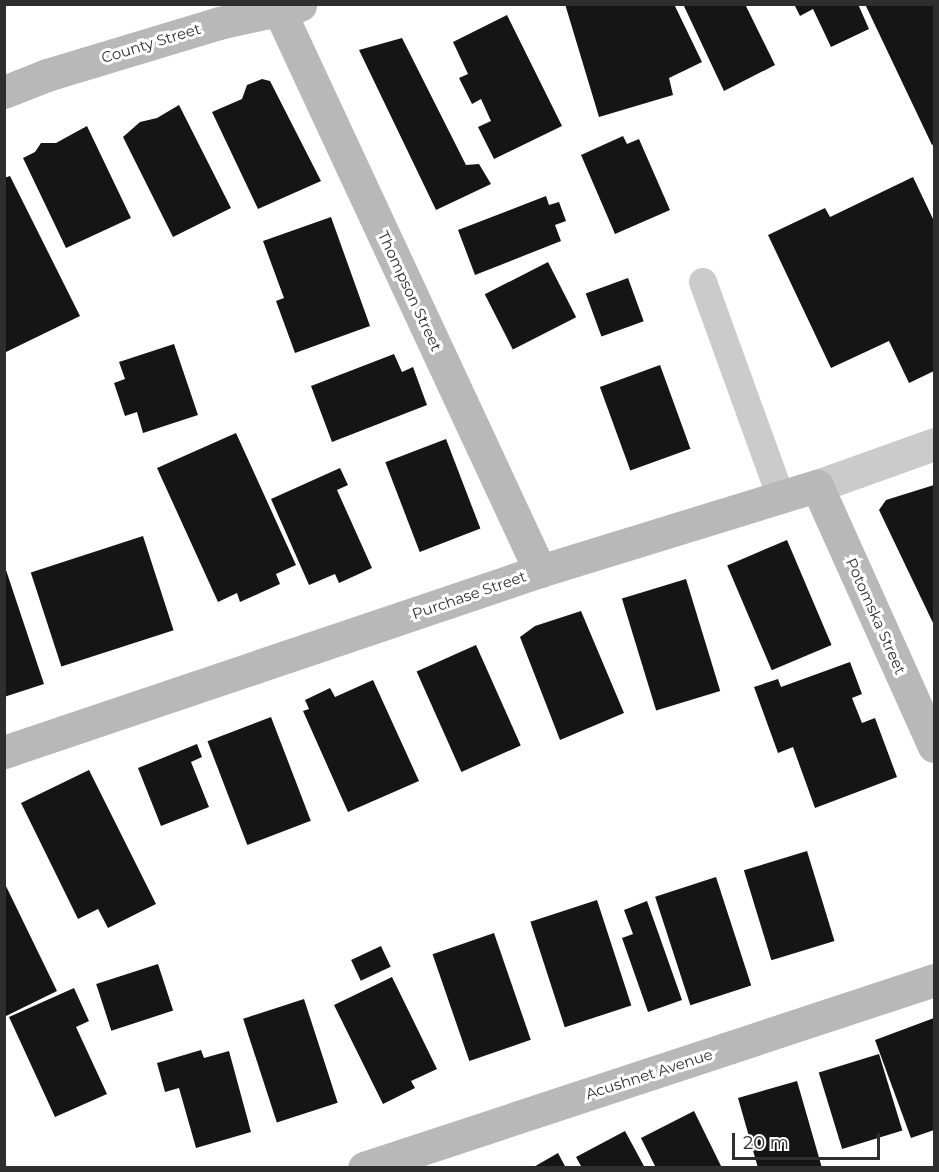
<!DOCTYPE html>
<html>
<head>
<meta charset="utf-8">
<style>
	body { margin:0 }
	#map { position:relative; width:939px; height:1172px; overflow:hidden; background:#fff; font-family:Montserrat,sans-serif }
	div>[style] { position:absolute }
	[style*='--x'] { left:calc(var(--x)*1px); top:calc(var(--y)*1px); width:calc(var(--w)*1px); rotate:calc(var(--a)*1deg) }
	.building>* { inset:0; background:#151515; transform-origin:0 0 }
	.lane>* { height:28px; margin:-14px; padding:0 14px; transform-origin:14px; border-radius:14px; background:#cbcbcb }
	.street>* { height:33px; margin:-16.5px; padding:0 16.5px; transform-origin:16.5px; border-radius:16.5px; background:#cbcbcb }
	.secondary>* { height:33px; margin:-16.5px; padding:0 16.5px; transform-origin:16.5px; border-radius:16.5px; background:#b8b8b8 }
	span { translate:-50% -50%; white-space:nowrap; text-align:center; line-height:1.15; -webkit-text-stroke:6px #fff; paint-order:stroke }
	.street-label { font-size:15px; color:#2e2e2e }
	.frame { position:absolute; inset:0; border:6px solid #2e2e2e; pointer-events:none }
	.scale { position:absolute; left:732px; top:1133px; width:148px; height:27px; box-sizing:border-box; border:3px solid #2e2e2e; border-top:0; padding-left:8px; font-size:18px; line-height:21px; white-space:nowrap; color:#2e2e2e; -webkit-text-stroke:4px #fff; paint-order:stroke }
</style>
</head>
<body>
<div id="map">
	<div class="building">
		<div style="clip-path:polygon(565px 4px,674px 4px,702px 62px,669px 78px,673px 95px,599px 117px)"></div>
		<div style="clip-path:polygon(683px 4px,745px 4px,775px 65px,724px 91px)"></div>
		<div style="clip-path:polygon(794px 4px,858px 4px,869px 29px,831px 47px,813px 9px,800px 16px)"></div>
		<div style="clip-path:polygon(865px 4px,934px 4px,934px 144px,932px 145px)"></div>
		<div style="clip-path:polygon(507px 15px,562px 126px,494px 159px,478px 127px,491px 121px,481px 99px,472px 104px,459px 78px,468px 74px,453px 42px)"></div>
		<div style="clip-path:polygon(402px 38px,466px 165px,479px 164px,491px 184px,436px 210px,359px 50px)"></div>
		<div style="clip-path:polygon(262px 79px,270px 81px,321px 181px,258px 209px,212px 112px,242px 99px,247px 85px)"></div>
		<div style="clip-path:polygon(179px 105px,231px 208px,173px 237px,123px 137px,140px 122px,157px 118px)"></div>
		<div style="clip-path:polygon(87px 126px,131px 218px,66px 248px,23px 158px,35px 152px,41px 143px,56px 143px)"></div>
		<div style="clip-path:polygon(623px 136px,627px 144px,639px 139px,670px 210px,615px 234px,581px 155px)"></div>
		<div style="clip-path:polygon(10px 176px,80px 316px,4px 353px,4px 178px)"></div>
		<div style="clip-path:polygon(913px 177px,934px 221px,934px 371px,909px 383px,889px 341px,831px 368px,768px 235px,825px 208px,830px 217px)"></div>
		<div style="clip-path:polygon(546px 196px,549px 205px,559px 202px,566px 221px,555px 225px,561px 241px,475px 275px,458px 230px)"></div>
		<div style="clip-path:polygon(331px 217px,370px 326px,295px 353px,276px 301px,284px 298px,263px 241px)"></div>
		<div style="left:548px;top:262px;width:62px;height:71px;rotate:63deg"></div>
		<div style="left:628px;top:278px;width:46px;height:45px;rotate:70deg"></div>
		<div style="clip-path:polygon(174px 344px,198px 415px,143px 433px,137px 412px,125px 416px,114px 383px,125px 379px,119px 362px)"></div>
		<div style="clip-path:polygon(394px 354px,402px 372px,413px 367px,427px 405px,332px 442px,311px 386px)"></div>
		<div style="left:660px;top:365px;width:89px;height:64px;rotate:70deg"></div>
		<div style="clip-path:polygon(236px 433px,296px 565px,276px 574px,280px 584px,240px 602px,237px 593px,218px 602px,157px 468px)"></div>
		<div style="left:446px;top:439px;width:96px;height:65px;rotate:69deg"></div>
		<div style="clip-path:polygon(340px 468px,348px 485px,337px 490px,372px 568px,339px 583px,335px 574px,309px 585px,271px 499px)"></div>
		<div style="clip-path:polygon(934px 485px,934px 625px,879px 510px,886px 500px)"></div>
		<div style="left:143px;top:536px;width:99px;height:118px;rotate:72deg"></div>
		<div style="left:787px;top:540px;width:114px;height:65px;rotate:67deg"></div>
		<div style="clip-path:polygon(4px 564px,44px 684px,4px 697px)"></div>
		<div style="left:686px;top:579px;width:117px;height:67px;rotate:73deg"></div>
		<div style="clip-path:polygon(581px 611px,624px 713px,560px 740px,520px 637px,535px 626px)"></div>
		<div style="left:476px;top:645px;width:110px;height:65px;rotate:66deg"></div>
		<div style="clip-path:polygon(850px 662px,862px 694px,852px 698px,862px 723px,875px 718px,897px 777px,815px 808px,793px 747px,778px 753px,754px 687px,778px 679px,781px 687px)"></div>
		<div style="clip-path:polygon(373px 680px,419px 781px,348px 812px,303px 711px,309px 709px,305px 700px,330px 688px,335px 697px)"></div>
		<div style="left:271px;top:717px;width:111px;height:68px;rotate:69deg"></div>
		<div style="clip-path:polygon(197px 744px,202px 757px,191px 762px,209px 807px,161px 826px,138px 768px)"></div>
		<div style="clip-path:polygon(89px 770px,156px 904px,108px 928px,98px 909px,78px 919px,21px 803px)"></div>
		<div style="left:807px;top:851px;width:94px;height:66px;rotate:73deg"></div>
		<div style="left:716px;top:877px;width:114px;height:64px;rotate:72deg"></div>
		<div style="clip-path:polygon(4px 882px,57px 991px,6px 1016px,4px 1013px)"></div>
		<div style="left:597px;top:900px;width:111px;height:70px;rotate:72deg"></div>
		<div style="clip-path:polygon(647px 901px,682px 1000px,648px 1012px,622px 938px,633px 934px,624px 910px)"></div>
		<div style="left:494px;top:933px;width:113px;height:65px;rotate:71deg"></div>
		<div style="left:381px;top:946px;width:23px;height:33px;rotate:65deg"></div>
		<div style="left:158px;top:964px;width:49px;height:65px;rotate:72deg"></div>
		<div style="clip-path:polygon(392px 977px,437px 1069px,411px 1081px,415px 1088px,383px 1104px,334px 1005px)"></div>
		<div style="clip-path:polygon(74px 988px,89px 1021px,76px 1027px,107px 1094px,55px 1117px,9px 1017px)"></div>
		<div style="left:304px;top:999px;width:109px;height:64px;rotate:72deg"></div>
		<div style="clip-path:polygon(934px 1018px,934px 1130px,911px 1138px,875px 1040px)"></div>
		<div style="clip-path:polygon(201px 1050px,204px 1058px,229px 1051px,251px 1132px,196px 1148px,179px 1088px,165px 1092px,157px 1063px)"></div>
		<div style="left:879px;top:1054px;width:80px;height:63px;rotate:73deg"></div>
		<div style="clip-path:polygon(797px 1081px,822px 1168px,758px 1168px,738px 1098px)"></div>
		<div style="clip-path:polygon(694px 1111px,722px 1168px,656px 1168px,641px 1138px)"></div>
		<div style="clip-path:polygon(625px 1131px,645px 1168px,582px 1168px,576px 1157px)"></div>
		<div style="clip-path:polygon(558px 1153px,566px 1168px,532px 1168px)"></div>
	</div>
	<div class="lane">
		<div style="--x:703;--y:282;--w:229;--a:70.1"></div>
	</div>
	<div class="street">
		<div style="--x:817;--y:486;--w:124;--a:-19.7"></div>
	</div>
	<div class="secondary">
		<div style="--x:279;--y:10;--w:619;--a:65.05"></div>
		<div style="--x:4;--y:92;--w:46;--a:-21.6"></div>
		<div style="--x:47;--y:75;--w:180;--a:-16.8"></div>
		<div style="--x:219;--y:23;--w:83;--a:-12.5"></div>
		<div style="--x:4;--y:752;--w:566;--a:-18.66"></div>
		<div style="--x:540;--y:571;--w:290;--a:-17.1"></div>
		<div style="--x:817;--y:486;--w:285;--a:65.8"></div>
		<div style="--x:364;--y:1168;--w:600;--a:-18.25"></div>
	</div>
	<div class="street-label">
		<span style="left:151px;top:43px;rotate:-17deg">County Street</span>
		<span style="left:410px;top:291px;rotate:65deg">Thompson Street</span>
		<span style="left:469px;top:595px;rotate:-19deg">Purchase Street</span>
		<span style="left:876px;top:616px;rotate:66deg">Potomska Street</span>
		<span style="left:649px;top:1074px;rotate:-18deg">Acushnet Avenue</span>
	</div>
	<div class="frame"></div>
	<div class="scale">20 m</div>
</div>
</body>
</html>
